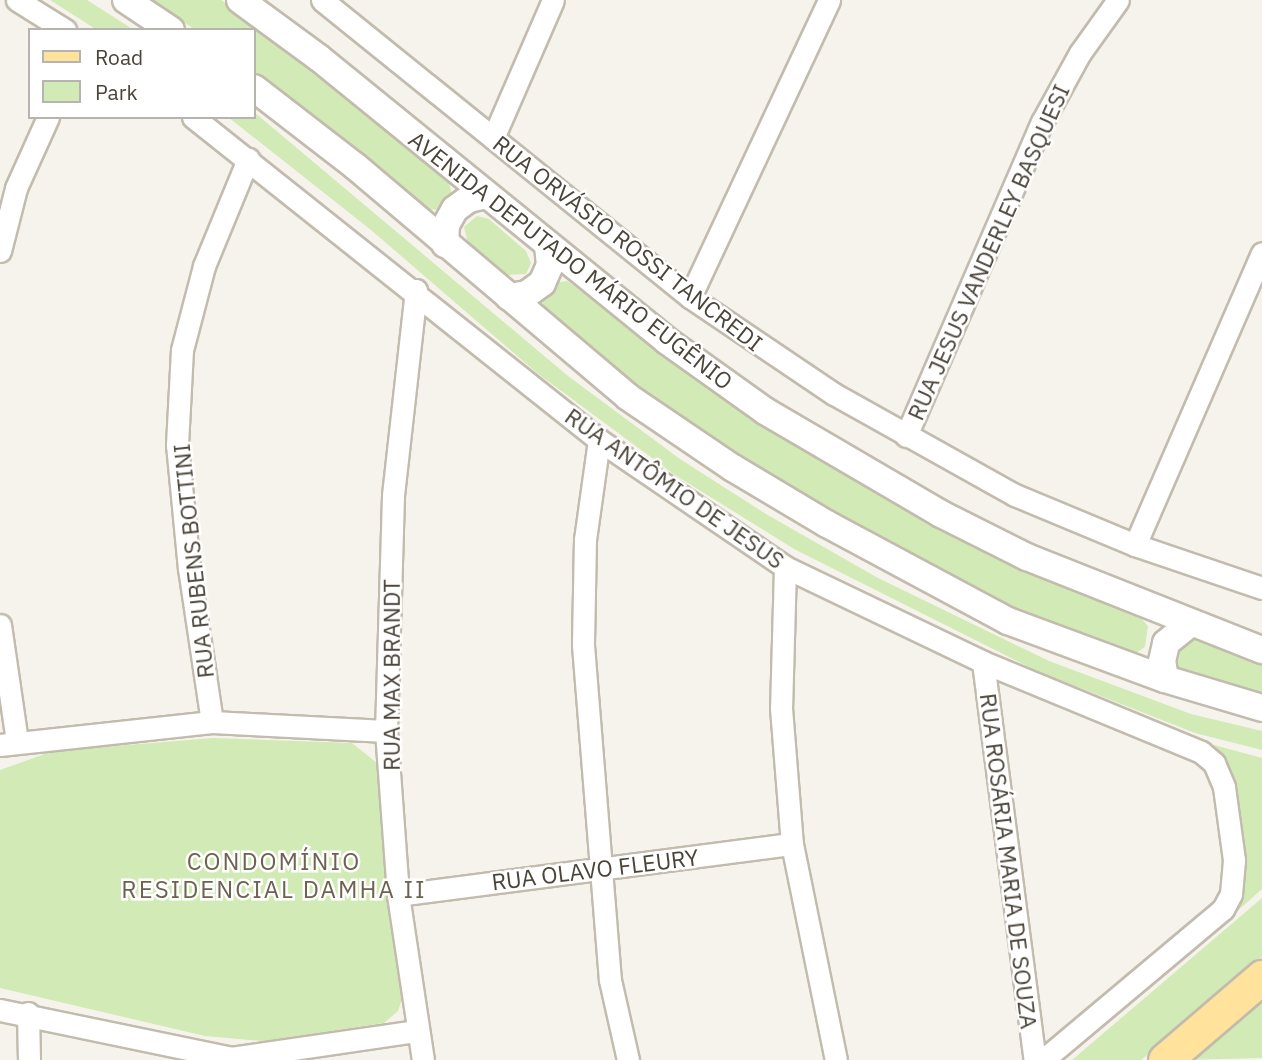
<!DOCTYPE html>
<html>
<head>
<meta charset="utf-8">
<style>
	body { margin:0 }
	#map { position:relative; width:1262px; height:1060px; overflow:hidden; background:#f6f3ec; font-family:"IBM Plex Sans",sans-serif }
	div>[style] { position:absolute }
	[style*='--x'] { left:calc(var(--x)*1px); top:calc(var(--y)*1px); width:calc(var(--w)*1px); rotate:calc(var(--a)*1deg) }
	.green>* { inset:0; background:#d2eab5 }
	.roads { filter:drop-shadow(2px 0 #c2bbae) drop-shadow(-2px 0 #c2bbae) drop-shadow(0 2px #c2bbae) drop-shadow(0 -2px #c2bbae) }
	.minor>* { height:21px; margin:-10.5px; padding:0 10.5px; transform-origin:10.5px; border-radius:10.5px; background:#fff }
	.tertiary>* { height:26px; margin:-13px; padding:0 13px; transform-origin:13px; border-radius:13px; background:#fff }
	.primary>* { height:33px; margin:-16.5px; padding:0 16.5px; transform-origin:16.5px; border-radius:16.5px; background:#ffe39c }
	span { translate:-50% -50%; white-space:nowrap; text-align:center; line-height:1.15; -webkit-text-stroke:5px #fff; paint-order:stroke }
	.street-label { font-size:23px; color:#4b4439 }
	.neighbourhood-label { font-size:24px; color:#6e6250; letter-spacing:2px }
	.legend { position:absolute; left:28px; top:28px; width:228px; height:91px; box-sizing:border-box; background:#fff; border:2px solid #b7b4b0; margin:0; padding:9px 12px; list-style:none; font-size:21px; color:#4b4439 }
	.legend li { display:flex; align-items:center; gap:14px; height:35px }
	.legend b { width:35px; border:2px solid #b7b4b0 }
</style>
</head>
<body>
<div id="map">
	<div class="green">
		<div style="clip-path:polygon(50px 0,87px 0,134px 30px,97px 30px)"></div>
		<div style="clip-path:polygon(149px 0,221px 0,238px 11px,448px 178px,453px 200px,446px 209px,423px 210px,254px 71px,254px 30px,196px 30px)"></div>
		<div style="clip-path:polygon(254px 112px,568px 376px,680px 459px,766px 514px,878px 578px,1049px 661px,1191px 714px,1262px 731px,1262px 750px,1195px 733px,1037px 671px,794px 549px,675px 475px,537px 373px,371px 230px,228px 117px,254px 117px)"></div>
		<div style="clip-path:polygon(477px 216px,489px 219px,526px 251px,531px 263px,526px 274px,508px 275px,468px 244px,464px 227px)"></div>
		<div style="clip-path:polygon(567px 281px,759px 420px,849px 476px,935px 524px,1138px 615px,1148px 626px,1145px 647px,1133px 655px,1011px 609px,917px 563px,735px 458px,634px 386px,542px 308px,544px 294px,553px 283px)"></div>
		<div style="clip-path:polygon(1198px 637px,1262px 660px,1262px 699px,1177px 672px,1172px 650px,1189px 638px)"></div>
		<div style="clip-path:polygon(213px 738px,352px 743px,377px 763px,403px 996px,398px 1011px,384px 1023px,263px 1041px,205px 1036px,0 988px,0 770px,53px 751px)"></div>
		<div style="clip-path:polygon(1203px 742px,1262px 758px,1262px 889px,1233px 915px,1239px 898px)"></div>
		<div style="clip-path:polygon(1262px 898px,1262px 957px,1253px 965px,1141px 1060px,1072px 1060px)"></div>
		<div style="clip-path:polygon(1262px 990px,1262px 1058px,1180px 1060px)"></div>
	</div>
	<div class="roads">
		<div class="minor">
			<div style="--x:17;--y:0;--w:57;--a:32"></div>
			<div style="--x:322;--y:0;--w:473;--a:38.9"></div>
			<div style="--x:690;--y:297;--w:174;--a:34"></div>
			<div style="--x:834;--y:394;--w:207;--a:29.2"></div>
			<div style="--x:1015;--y:495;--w:130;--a:22.6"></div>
			<div style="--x:1135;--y:545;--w:134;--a:18.7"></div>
			<div style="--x:193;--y:117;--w:519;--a:38.5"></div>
			<div style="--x:599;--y:440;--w:225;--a:34.3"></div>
			<div style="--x:785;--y:567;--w:220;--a:25.6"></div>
			<div style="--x:983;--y:662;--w:236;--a:22.4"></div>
			<div style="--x:1201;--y:752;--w:17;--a:40"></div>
			<div style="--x:1214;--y:763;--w:26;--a:67"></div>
			<div style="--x:1224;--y:787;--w:74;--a:82.2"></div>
			<div style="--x:1234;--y:860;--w:34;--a:95"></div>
			<div style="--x:1231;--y:894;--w:17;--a:118"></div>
			<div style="--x:1223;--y:909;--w:235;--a:140"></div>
			<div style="--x:493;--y:138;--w:150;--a:-66.5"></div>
			<div style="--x:0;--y:251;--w:65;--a:-75.7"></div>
			<div style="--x:16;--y:188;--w:78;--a:-65.7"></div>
			<div style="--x:416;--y:290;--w:207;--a:96.4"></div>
			<div style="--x:393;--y:496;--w:235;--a:91.7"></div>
			<div style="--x:386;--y:731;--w:164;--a:85.8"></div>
			<div style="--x:398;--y:895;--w:167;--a:81.4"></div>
			<div style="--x:690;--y:297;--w:328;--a:-64.9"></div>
			<div style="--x:906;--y:436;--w:342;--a:-66.6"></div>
			<div style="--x:1042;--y:122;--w:79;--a:-61.2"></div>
			<div style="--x:1080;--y:53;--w:65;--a:-54.4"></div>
			<div style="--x:599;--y:440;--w:100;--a:98"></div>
			<div style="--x:585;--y:539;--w:106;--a:91.1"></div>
			<div style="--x:583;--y:645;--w:336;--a:85.4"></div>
			<div style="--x:610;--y:980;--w:82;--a:77.3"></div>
			<div style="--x:1135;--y:545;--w:318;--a:-66.5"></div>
			<div style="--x:785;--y:567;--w:141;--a:91.6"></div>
			<div style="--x:781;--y:708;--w:136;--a:85.4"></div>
			<div style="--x:792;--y:844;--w:220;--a:78.5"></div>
			<div style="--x:0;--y:625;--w:117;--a:81.7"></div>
			<div style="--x:983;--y:662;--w:401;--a:82.6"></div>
			<div style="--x:212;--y:722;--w:155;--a:-98.5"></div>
			<div style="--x:189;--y:569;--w:125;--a:-95.5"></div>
			<div style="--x:177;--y:445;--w:95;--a:-87"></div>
			<div style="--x:182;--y:350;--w:87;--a:-75.3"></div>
			<div style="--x:204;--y:266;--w:116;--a:-67.6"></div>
			<div style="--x:0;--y:745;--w:213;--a:-6.2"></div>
			<div style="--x:212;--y:722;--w:174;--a:3"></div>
			<div style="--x:398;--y:895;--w:397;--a:-7.4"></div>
			<div style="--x:0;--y:1010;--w:236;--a:11.7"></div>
			<div style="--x:231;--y:1058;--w:186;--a:-8.3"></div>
			<div style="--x:28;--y:1013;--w:47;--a:88.8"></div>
		</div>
		<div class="tertiary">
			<div style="--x:126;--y:0;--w:54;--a:33.7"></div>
			<div style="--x:240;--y:0;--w:98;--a:36.3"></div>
			<div style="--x:319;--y:58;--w:449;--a:39.1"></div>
			<div style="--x:667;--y:341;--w:120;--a:35.5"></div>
			<div style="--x:765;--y:411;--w:204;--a:30.3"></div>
			<div style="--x:941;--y:514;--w:96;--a:26.6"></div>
			<div style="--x:1027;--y:557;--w:253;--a:21.6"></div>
			<div style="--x:254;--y:88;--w:128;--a:37.7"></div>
			<div style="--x:355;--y:166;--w:358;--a:40.2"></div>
			<div style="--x:628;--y:397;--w:127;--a:34.1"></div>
			<div style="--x:733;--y:468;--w:109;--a:30.8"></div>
			<div style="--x:827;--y:524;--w:205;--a:28.2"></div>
			<div style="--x:1008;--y:621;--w:167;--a:20.3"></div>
			<div style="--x:1165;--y:679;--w:101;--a:16.6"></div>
			<div style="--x:445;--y:244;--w:19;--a:-87"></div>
			<div style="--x:446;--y:225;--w:18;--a:-61"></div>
			<div style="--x:455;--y:209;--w:17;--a:-36"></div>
			<div style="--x:469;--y:199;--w:17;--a:-13"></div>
			<div style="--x:509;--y:297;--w:18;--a:-9"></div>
			<div style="--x:527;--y:294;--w:19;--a:-36"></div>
			<div style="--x:542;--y:283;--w:20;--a:-66"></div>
			<div style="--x:550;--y:265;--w:18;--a:-96"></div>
			<div style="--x:1165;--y:679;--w:18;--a:-99"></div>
			<div style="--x:1162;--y:661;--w:18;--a:-77"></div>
			<div style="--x:1166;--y:643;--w:32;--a:-39"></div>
		</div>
		<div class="primary">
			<div style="--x:1165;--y:1060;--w:128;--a:-40.6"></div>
		</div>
	</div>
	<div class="street-label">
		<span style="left:628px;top:243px;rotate:38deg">RUA ORVÁSIO ROSSI TANCREDI</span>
		<span style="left:988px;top:252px;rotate:-66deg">RUA JESUS VANDERLEY BASQUESI</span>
		<span style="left:571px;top:260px;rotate:38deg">AVENIDA DEPUTADO MÁRIO EUGÊNIO</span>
		<span style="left:675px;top:488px;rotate:35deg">RUA ANTÔMIO DE JESUS</span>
		<span style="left:193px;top:561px;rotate:-96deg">RUA RUBENS BOTTINI</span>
		<span style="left:391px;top:675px;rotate:-90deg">RUA MAX BRANDT</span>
		<span style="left:1009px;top:861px;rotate:83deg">RUA ROSÁRIA MARIA DE SOUZA</span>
		<span style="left:595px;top:869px;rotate:-7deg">RUA OLAVO FLEURY</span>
	</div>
	<div class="neighbourhood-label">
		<span style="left:274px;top:876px">CONDOMÍNIO<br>RESIDENCIAL DAMHA II</span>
	</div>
	<ul class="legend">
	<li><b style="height:9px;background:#ffe39c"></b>Road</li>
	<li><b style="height:19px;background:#d2eab5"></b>Park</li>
	</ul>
</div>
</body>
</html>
